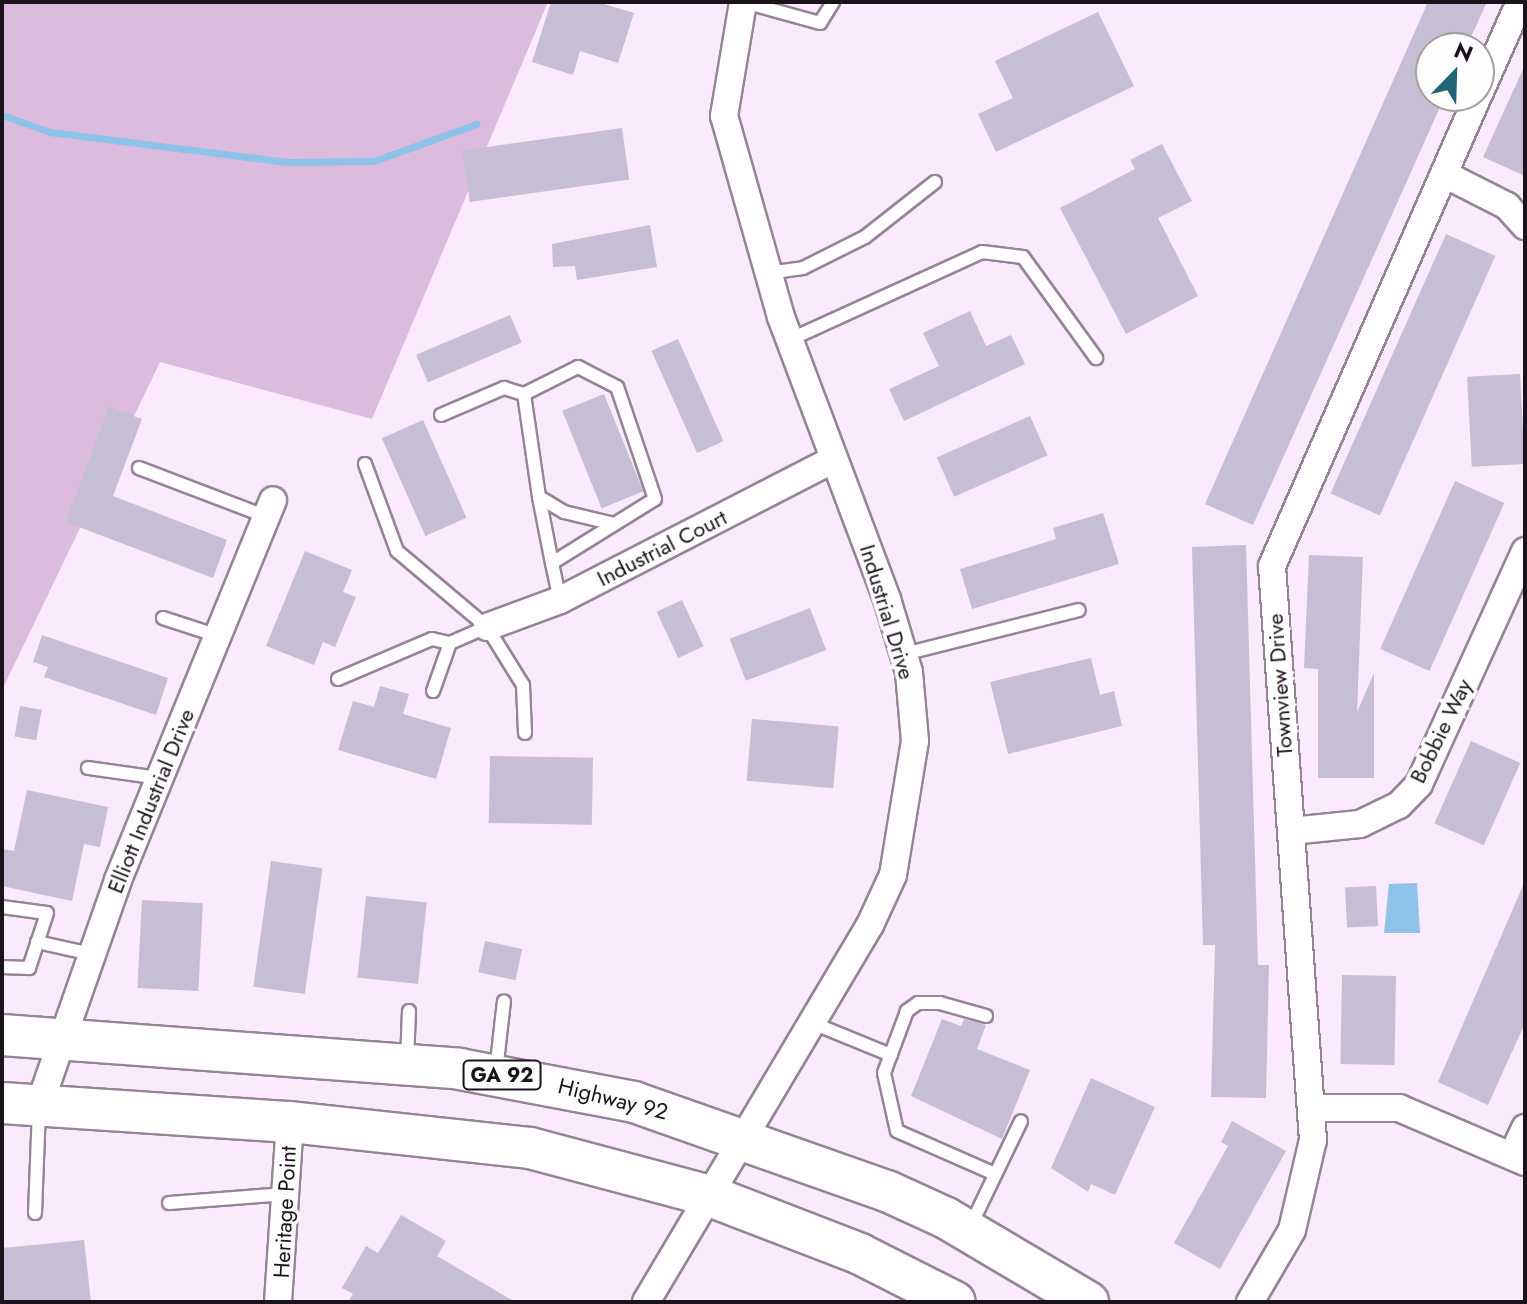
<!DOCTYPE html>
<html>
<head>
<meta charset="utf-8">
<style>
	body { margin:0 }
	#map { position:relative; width:1527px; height:1304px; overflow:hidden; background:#fbe9fd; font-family:Jost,sans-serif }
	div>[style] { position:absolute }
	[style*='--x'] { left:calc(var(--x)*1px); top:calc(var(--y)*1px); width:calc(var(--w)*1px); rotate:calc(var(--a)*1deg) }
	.green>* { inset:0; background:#dbbbde }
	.water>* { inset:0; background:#8ec2e8 }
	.stream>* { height:7px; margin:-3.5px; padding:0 3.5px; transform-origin:3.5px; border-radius:3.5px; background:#8ec2e8 }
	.building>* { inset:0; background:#c5bed4; transform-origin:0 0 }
	.roads { filter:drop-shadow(2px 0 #958496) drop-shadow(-2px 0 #958496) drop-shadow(0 2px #958496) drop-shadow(0 -2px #958496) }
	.service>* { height:12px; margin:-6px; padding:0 6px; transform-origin:6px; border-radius:6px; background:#fff }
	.minor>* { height:26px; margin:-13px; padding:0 13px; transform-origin:13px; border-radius:13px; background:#fff }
	.primary>* { height:40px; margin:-20px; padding:0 20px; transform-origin:20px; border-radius:20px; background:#fff }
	span { translate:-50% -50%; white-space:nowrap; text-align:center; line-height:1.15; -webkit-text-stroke:7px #fdfdfd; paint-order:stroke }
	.shield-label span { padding:2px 6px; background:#fdfdfd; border:2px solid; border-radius:6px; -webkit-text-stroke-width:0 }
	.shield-label { font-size:20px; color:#1a141a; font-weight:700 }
	.street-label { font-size:22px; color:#1a141a }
	.frame { position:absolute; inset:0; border:4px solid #1a141a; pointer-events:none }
	.north { position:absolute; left:1415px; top:32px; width:80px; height:80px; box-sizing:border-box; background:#fdfdfd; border:2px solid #a2a0a2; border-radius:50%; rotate:23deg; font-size:22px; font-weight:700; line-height:32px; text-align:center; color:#1a141a }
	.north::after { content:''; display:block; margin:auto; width:28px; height:36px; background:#216677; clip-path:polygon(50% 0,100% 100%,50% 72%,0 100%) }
</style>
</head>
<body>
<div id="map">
	<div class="green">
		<div style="clip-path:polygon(2px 2px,548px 2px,372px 419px,160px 362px,2px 690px)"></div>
	</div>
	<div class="water">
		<div style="clip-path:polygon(1417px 883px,1420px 933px,1384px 933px,1389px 884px)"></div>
	</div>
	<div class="stream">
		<div style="--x:2;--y:115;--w:51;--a:19.5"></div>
		<div style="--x:50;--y:132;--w:239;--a:7.2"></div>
		<div style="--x:287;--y:162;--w:87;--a:-0.7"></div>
		<div style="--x:374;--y:161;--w:109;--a:-19.9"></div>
	</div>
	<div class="building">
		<div style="clip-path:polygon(551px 2px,597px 2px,634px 13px,618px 63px,580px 51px,573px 75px,532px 62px)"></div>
		<div style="clip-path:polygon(1428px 2px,1487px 2px,1466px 48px,1431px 48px,1431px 96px,1445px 96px,1253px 525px,1205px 504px)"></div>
		<div style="clip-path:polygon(1098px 12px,1134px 86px,996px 152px,978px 114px,1013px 98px,995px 61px)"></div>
		<div style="clip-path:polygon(1525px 65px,1525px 176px,1483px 157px)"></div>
		<div style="left:622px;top:128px;width:52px;height:161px;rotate:82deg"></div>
		<div style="clip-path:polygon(1162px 144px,1192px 201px,1158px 218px,1198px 296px,1126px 334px,1060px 208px,1135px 169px,1130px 160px)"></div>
		<div style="clip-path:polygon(650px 225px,657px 267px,577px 280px,575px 266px,553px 267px,552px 244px)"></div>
		<div style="left:1446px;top:234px;width:54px;height:284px;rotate:24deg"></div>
		<div style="clip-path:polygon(970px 311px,986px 346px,1011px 335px,1025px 364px,904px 421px,889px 389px,939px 366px,923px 333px)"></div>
		<div style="left:510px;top:315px;width:30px;height:102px;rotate:67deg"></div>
		<div style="left:678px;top:339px;width:112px;height:29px;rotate:66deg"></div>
		<div style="left:1520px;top:374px;width:90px;height:53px;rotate:87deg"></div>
		<div style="left:604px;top:394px;width:105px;height:45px;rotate:68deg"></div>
		<div style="clip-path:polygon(109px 407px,142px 419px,113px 496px,227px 540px,213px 578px,66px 522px)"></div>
		<div style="left:1030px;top:416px;width:43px;height:102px;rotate:66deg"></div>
		<div style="left:423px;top:420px;width:107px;height:45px;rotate:66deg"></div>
		<div style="left:1455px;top:481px;width:54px;height:184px;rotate:24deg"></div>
		<div style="clip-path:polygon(1103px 513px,1119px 564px,972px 609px,960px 569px,1056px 539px,1053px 528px)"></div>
		<div style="clip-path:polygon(1246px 545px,1258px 965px,1269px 965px,1266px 1098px,1211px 1097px,1215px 945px,1203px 945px,1192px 547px)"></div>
		<div style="clip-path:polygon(305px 551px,352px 570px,343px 592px,356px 597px,335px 647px,323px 642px,314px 665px,266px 646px)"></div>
		<div style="clip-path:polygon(1309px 555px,1363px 557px,1357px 712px,1374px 673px,1374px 778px,1318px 778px,1318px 669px,1304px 668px)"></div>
		<div style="left:682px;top:600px;width:51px;height:28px;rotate:65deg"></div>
		<div style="left:810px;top:608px;width:45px;height:86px;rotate:69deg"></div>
		<div style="clip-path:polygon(42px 635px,168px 678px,156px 715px,44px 677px,48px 667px,33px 662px)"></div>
		<div style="clip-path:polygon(1091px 658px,1100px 695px,1114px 691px,1122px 726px,1008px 754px,990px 682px)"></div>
		<div style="clip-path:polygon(380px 686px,409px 694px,403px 714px,451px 728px,436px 779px,338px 750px,353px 701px,374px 707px)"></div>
		<div style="left:20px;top:706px;width:22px;height:31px;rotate:10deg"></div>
		<div style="left:752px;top:719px;width:87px;height:62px;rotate:5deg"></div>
		<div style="left:1471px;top:741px;width:54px;height:90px;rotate:24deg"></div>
		<div style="left:490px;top:756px;width:103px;height:67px;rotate:1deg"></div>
		<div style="clip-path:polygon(27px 790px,108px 807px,100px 847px,84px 844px,72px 901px,2px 886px,2px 849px,14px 851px)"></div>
		<div style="left:271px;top:861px;width:52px;height:127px;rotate:8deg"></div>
		<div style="clip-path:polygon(1525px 881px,1525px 1023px,1488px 1105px,1438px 1082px)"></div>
		<div style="left:1376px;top:886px;width:40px;height:31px;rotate:87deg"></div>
		<div style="left:366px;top:896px;width:61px;height:82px;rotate:6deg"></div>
		<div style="left:142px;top:900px;width:61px;height:88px;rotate:3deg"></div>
		<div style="left:485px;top:941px;width:38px;height:32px;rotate:12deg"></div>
		<div style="left:1342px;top:975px;width:54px;height:89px;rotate:1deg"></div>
		<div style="clip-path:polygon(942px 1019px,961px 1026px,964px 1019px,986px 1025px,977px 1049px,1030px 1070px,1002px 1139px,911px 1096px)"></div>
		<div style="clip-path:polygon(1091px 1078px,1155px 1107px,1115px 1195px,1091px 1184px,1088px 1192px,1051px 1168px)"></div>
		<div style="clip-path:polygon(1232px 1121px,1286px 1151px,1220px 1269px,1174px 1243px,1228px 1146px,1221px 1142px)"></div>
		<div style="clip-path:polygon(401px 1215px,446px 1241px,437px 1256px,515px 1302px,348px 1302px,353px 1294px,342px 1288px,366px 1246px,378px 1253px)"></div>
		<div style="clip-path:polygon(84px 1240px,91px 1302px,2px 1302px,2px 1248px)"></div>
	</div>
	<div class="roads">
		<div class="service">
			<div style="--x:744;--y:2;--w:79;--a:15.4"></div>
			<div style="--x:820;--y:23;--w:25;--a:-58"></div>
			<div style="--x:768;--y:273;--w:35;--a:-8"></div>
			<div style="--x:803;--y:268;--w:69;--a:-26.6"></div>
			<div style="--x:865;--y:237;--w:89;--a:-38.2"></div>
			<div style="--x:789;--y:340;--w:212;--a:-24.5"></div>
			<div style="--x:982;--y:252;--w:41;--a:7"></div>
			<div style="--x:1023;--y:257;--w:125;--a:54.1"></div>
			<div style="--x:441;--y:415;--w:69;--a:-23.2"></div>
			<div style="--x:504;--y:388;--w:21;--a:17"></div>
			<div style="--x:365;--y:464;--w:93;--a:69.8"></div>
			<div style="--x:397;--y:551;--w:118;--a:40.2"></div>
			<div style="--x:487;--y:627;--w:68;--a:58.2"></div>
			<div style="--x:523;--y:685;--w:48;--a:87.6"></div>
			<div style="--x:139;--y:468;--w:137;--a:20.9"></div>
			<div style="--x:539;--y:497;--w:29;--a:31"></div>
			<div style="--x:564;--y:512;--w:51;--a:13.5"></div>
			<div style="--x:552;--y:563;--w:121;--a:-31.9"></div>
			<div style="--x:655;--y:499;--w:118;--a:-108.7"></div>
			<div style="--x:617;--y:387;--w:44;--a:-152.9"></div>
			<div style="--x:578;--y:367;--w:60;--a:153.4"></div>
			<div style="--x:524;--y:394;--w:104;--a:81.7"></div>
			<div style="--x:539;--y:497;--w:67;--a:78.9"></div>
			<div style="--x:552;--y:563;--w:38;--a:78"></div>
			<div style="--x:163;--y:618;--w:58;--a:18.1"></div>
			<div style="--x:904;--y:654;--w:180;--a:-14.1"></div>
			<div style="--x:338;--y:679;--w:102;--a:-23.1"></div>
			<div style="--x:432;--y:639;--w:18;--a:13"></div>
			<div style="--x:450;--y:643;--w:40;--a:-23.4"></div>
			<div style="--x:433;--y:691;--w:51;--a:-70.5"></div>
			<div style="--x:88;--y:768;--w:72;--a:8"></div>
			<div style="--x:2;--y:907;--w:45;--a:7.6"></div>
			<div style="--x:47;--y:913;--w:58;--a:108.1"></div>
			<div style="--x:29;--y:968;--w:27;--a:-178"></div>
			<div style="--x:37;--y:942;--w:55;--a:12.5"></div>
			<div style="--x:986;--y:1016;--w:48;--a:-164.2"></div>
			<div style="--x:940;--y:1003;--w:22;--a:180"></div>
			<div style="--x:918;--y:1003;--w:14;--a:144"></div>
			<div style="--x:907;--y:1011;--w:66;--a:110.4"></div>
			<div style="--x:884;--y:1073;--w:59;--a:77.4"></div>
			<div style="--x:897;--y:1131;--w:107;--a:23.7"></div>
			<div style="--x:815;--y:1024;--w:82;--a:22.2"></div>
			<div style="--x:407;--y:1061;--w:50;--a:-87.7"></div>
			<div style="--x:496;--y:1071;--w:70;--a:-83.5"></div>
			<div style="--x:169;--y:1203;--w:117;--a:-4.4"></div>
			<div style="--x:35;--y:1213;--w:104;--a:-87.8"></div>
			<div style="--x:971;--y:1225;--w:115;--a:-64.3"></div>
		</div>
		<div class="minor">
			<div style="--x:1479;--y:94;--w:101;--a:-66"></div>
			<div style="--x:1444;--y:174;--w:71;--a:26.9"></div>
			<div style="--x:1507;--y:206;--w:27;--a:48"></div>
			<div style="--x:487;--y:627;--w:78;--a:-20.3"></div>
			<div style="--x:560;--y:600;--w:308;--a:-27.2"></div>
			<div style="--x:1291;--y:831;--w:69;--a:-5.8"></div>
			<div style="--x:1360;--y:824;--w:43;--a:-26"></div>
			<div style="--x:1399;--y:805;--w:29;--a:-46"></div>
			<div style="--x:1419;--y:784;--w:256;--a:-65.5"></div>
			<div style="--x:39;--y:1106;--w:239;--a:-70.7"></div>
			<div style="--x:118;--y:880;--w:410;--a:-67.8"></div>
			<div style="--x:1311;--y:1108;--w:88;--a:0"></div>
			<div style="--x:1399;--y:1108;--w:137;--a:23.2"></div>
			<div style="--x:1512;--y:1156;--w:31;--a:-65"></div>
			<div style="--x:278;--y:1302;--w:180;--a:-86.2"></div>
			<div style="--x:646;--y:1302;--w:439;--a:-59.3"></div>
			<div style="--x:870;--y:925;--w:55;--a:-65.3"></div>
			<div style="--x:893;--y:875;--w:136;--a:-80.7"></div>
			<div style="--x:915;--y:741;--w:69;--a:-95"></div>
			<div style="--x:909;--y:672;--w:76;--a:-106.8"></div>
			<div style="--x:887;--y:599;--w:301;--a:-110.6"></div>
			<div style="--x:781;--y:317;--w:209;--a:-105.8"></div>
			<div style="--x:724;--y:116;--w:116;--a:-80.5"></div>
			<div style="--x:1250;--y:1302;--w:83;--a:-59.7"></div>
			<div style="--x:1292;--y:1230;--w:92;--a:-76.9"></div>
			<div style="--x:1313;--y:1140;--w:575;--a:-94.09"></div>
			<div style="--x:1272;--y:566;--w:513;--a:-66.33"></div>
		</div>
		<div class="primary">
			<div style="--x:2;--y:1035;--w:459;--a:4.2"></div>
			<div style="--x:460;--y:1069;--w:177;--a:10.7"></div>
			<div style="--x:634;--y:1102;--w:268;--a:19.4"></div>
			<div style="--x:887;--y:1191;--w:65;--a:24.6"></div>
			<div style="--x:946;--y:1218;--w:165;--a:30.6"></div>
			<div style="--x:2;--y:1103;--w:289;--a:3.8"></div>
			<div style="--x:290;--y:1122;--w:241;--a:6.2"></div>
			<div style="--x:530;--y:1148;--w:186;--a:14.9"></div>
			<div style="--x:710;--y:1196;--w:161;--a:21.1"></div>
			<div style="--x:860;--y:1254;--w:106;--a:26.8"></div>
		</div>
	</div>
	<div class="shield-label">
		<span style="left:502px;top:1075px">GA 92</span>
	</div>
	<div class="street-label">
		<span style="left:662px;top:548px;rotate:-27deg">Industrial Court</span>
		<span style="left:887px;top:612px;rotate:73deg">Industrial Drive</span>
		<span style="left:1280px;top:685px;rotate:-94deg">Townview Drive</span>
		<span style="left:1441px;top:731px;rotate:-64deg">Bobbie Way</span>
		<span style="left:151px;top:801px;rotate:-68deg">Elliott Industrial Drive</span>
		<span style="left:613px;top:1099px;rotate:14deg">Highway 92</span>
		<span style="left:285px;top:1212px;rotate:-87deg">Heritage Point</span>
	</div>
	<div class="frame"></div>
	<div class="north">N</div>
</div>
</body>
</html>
